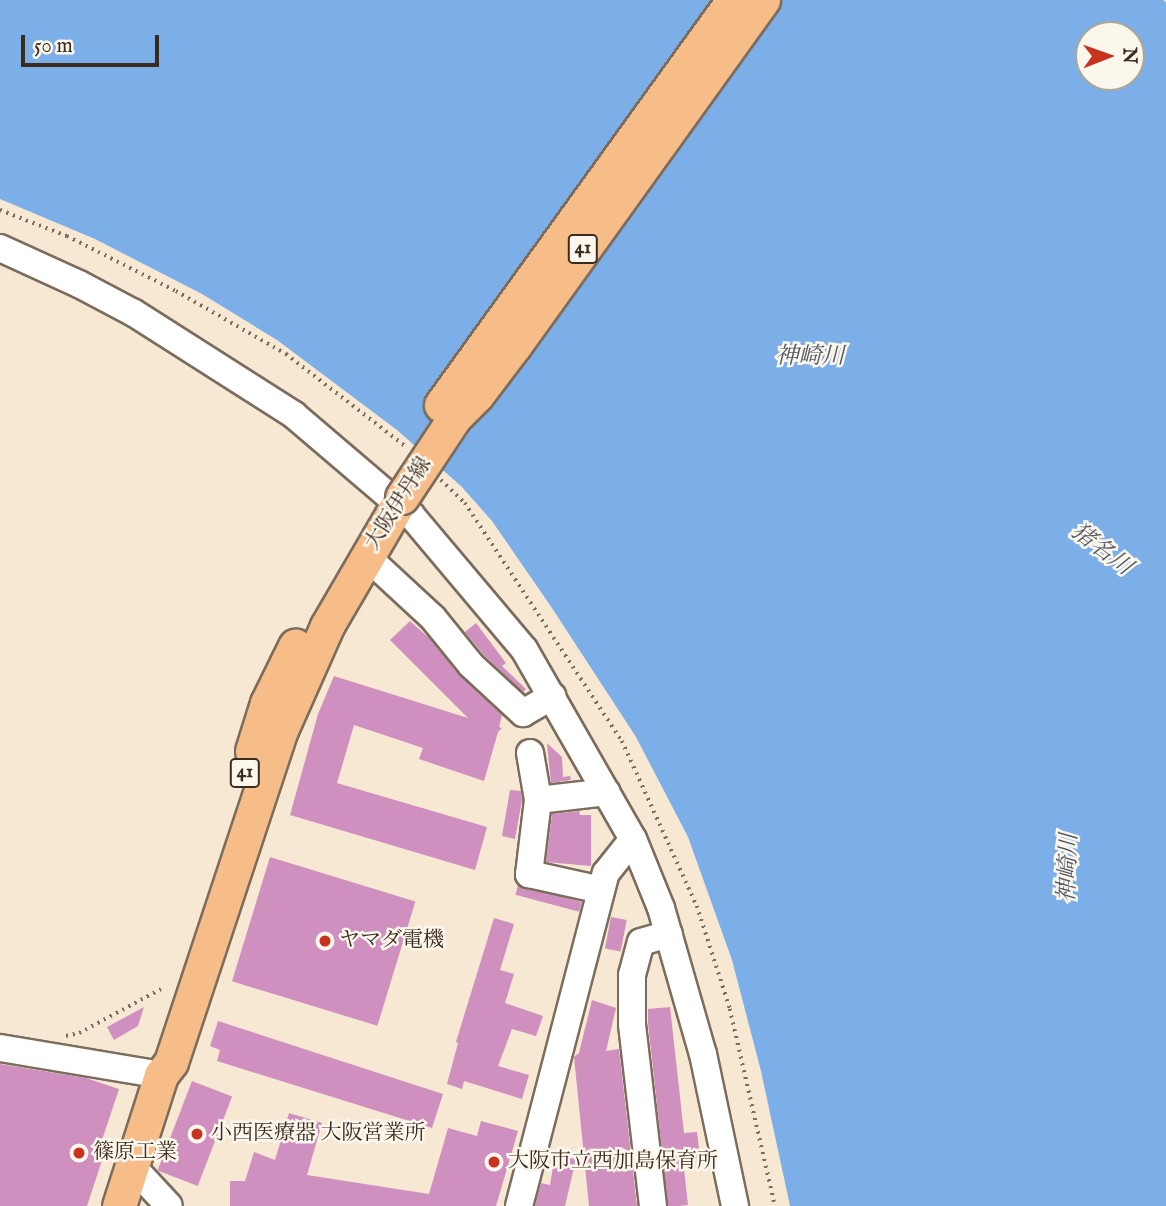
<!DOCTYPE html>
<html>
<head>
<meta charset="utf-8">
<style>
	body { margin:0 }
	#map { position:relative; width:1166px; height:1206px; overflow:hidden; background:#f6e8d2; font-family:"IM FELL English","Noto Serif JP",serif }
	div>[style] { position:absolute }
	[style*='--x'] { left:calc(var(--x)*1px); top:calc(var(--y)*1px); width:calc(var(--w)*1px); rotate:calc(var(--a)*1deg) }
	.water>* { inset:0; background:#7caee8 }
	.building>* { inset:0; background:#d090bf; transform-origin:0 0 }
	.path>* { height:3.5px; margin-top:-1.75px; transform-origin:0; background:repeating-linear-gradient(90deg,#7c6c5d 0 2px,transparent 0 7px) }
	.roads { filter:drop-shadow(2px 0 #7c6c5d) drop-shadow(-2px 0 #7c6c5d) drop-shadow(0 2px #7c6c5d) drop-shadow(0 -2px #7c6c5d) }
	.minor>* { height:26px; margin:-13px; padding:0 13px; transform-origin:13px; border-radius:13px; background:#fff }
	.major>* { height:33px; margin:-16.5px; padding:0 16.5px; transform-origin:16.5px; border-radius:16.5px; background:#f7bd88 }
	.bridges { filter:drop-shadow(2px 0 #7c6c5d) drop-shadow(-2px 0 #7c6c5d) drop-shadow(0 2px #7c6c5d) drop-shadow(0 -2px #7c6c5d) }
	.major-bridge>* { height:33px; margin:-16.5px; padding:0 16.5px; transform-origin:16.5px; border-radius:16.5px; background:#f7bd88 }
	.dots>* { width:19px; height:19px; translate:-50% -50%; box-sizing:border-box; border:4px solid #fbf7ec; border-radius:50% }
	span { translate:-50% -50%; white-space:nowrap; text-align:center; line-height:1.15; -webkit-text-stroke:5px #fbf7ec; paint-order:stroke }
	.shield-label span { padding:2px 5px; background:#fbf7ec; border:2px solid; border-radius:5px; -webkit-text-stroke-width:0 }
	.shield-label { font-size:19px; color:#3b2a1e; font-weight:700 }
	.street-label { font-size:21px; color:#3b2a1e }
	.poi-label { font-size:21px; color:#3b2a1e }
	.left { translate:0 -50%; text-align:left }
	.water-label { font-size:23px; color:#525865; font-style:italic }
	.north { position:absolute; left:1075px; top:21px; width:70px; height:70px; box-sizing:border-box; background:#fbf7ec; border:2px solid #aea59a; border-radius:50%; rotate:89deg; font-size:19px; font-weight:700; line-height:28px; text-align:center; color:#3b2a1e }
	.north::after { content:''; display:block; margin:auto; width:24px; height:32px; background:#c8321e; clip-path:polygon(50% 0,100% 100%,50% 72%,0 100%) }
	.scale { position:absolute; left:21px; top:35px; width:138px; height:32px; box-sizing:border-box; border:4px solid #3b2a1e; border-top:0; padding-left:9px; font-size:21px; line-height:24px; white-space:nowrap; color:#3b2a1e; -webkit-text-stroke:5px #fbf7ec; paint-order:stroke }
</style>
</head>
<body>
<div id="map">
	<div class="water">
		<div style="clip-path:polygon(evenodd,0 0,1163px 0,1166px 2px,1166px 1206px,790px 1206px,761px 1071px,732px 960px,688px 837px,636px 737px,552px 608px,492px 521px,461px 486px,397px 430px,277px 340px,202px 294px,95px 239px,0 199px,0 0,1089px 35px,1131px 35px,1131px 77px,1089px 77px,1089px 35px)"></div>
	</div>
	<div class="building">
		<div style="clip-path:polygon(410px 621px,429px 638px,460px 676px,502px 715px,499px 727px,502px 728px,498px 732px,484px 781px,419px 759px,423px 748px,354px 725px,337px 783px,487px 827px,475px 870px,290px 815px,318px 714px,334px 676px,468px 718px,390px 640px)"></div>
		<div style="clip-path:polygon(476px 623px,506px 663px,502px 666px,526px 689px,523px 692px,483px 654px,465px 632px)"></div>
		<div style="clip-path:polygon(547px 743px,562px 757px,563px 777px,570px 776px,571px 780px,551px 783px)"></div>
		<div style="clip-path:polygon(510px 790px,521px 791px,522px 800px,515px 839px,502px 836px)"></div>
		<div style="clip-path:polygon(579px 811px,580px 815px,591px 815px,591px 866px,546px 862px,552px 814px)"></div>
		<div style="left:270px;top:857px;width:152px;height:130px;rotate:17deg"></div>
		<div style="left:518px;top:885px;width:66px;height:10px;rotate:15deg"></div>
		<div style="left:611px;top:917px;width:16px;height:32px;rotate:11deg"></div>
		<div style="clip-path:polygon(494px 918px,514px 924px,500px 970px,514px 974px,505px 1003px,543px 1016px,536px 1036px,512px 1029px,498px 1066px,529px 1075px,522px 1099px,464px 1081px,462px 1089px,447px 1084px,458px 1043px,456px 1042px)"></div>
		<div style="clip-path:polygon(592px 1000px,616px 1008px,606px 1051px,619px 1049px,637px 1206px,589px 1206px,574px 1057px,579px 1053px)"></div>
		<div style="clip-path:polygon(144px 1007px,138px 1026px,114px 1040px,107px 1027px)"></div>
		<div style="clip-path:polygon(670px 1007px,684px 1133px,697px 1132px,700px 1158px,683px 1160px,688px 1205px,679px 1206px,668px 1206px,648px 1023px,648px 1009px)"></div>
		<div style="clip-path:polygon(218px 1021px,443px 1094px,432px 1128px,217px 1061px,220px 1050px,210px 1046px)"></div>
		<div style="clip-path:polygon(0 1064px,86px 1078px,119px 1089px,102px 1140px,108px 1142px,87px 1206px,0 1206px)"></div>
		<div style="left:192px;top:1081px;width:43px;height:96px;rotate:21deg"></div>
		<div style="clip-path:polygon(289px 1113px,322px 1123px,307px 1175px,429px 1194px,448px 1128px,477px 1136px,481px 1121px,518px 1131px,496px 1206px,230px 1206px,230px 1181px,245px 1181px,254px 1152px,275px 1160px)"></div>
		<div style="clip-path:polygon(555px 1155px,576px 1159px,565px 1206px,535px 1206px,541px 1183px,550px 1185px)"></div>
	</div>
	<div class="path">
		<div style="--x:0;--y:210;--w:72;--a:21.2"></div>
		<div style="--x:67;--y:236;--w:122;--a:26.8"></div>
		<div style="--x:176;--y:291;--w:127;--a:29.8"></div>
		<div style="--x:286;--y:354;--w:150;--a:37.7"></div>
		<div style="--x:441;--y:480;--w:33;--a:44"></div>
		<div style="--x:465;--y:503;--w:285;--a:56.6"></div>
		<div style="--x:622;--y:741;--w:181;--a:65.6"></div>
		<div style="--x:697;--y:906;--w:108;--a:72.2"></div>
		<div style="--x:730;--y:1009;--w:202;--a:77.1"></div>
		<div style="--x:66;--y:1036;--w:13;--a:-13"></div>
		<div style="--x:79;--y:1033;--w:93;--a:-28.2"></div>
	</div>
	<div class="roads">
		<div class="minor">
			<div style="--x:0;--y:248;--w:87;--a:24.5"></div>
			<div style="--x:79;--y:284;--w:62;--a:27.8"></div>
			<div style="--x:134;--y:313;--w:190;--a:32.5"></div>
			<div style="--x:294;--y:415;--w:154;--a:40.5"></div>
			<div style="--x:411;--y:515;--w:175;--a:49.9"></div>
			<div style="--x:524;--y:649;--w:219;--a:60.2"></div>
			<div style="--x:633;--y:839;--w:74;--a:67.9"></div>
			<div style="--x:661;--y:908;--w:152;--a:74"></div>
			<div style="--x:703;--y:1054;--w:155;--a:78.1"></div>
			<div style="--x:366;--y:556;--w:91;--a:42.8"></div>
			<div style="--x:433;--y:618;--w:60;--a:51"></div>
			<div style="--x:471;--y:665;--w:71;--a:42.7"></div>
			<div style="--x:523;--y:713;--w:34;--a:-30"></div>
			<div style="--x:530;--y:753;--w:48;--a:80.3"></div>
			<div style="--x:538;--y:800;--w:75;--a:96.9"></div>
			<div style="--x:529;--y:874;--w:74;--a:12.5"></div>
			<div style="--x:538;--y:800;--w:69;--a:-6.6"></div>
			<div style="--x:0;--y:1048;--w:163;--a:9.5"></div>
			<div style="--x:132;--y:1166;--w:54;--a:47.2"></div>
			<div style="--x:519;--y:1206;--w:344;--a:-75.4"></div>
			<div style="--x:606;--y:873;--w:43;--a:-51.5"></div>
			<div style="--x:653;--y:1206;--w:183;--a:-96.6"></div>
			<div style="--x:632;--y:1024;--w:49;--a:-90"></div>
			<div style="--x:632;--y:975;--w:34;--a:-75"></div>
			<div style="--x:641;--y:942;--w:29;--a:-16"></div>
		</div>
		<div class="major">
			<div style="--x:252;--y:751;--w:50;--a:-72.6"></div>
			<div style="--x:267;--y:703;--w:64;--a:-63.8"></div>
			<div style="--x:119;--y:1206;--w:138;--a:-72.2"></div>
			<div style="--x:161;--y:1075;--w:16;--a:-52"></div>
			<div style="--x:171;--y:1062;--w:350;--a:-71.7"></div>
			<div style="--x:281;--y:730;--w:114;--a:-66.1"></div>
			<div style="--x:327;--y:626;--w:149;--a:-59.8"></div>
		</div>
	</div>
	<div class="bridges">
		<div class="major-bridge">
			<div style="--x:441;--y:405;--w:499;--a:-54.2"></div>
			<div style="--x:402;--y:497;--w:96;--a:-56.5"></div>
			<div style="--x:455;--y:417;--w:31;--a:-45"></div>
			<div style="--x:477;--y:395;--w:63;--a:-52.8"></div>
			<div style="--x:515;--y:345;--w:425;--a:-54.3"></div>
		</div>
	</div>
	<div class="dots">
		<div style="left:325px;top:941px;background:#c8321e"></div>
		<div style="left:197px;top:1134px;background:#c8321e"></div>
		<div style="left:79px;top:1153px;background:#c8321e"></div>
		<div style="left:494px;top:1162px;background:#c8321e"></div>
	</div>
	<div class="shield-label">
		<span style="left:583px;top:249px">41</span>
		<span style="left:245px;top:773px">41</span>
	</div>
	<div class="street-label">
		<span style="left:399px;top:504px;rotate:-58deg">大阪伊丹線</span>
	</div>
	<div class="poi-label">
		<span class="left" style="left:339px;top:941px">ヤマダ電機</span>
		<span class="left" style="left:211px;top:1134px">小西医療器 大阪営業所</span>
		<span class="left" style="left:93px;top:1153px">篠原工業</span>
		<span class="left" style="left:508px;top:1162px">大阪市立西加島保育所</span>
	</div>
	<div class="water-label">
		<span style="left:810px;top:357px">神崎川</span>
		<span style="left:1101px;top:550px;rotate:37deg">猪名川</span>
		<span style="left:1069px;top:868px;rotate:-88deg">神崎川</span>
	</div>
	<div class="north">N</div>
	<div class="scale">50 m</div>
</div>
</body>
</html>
